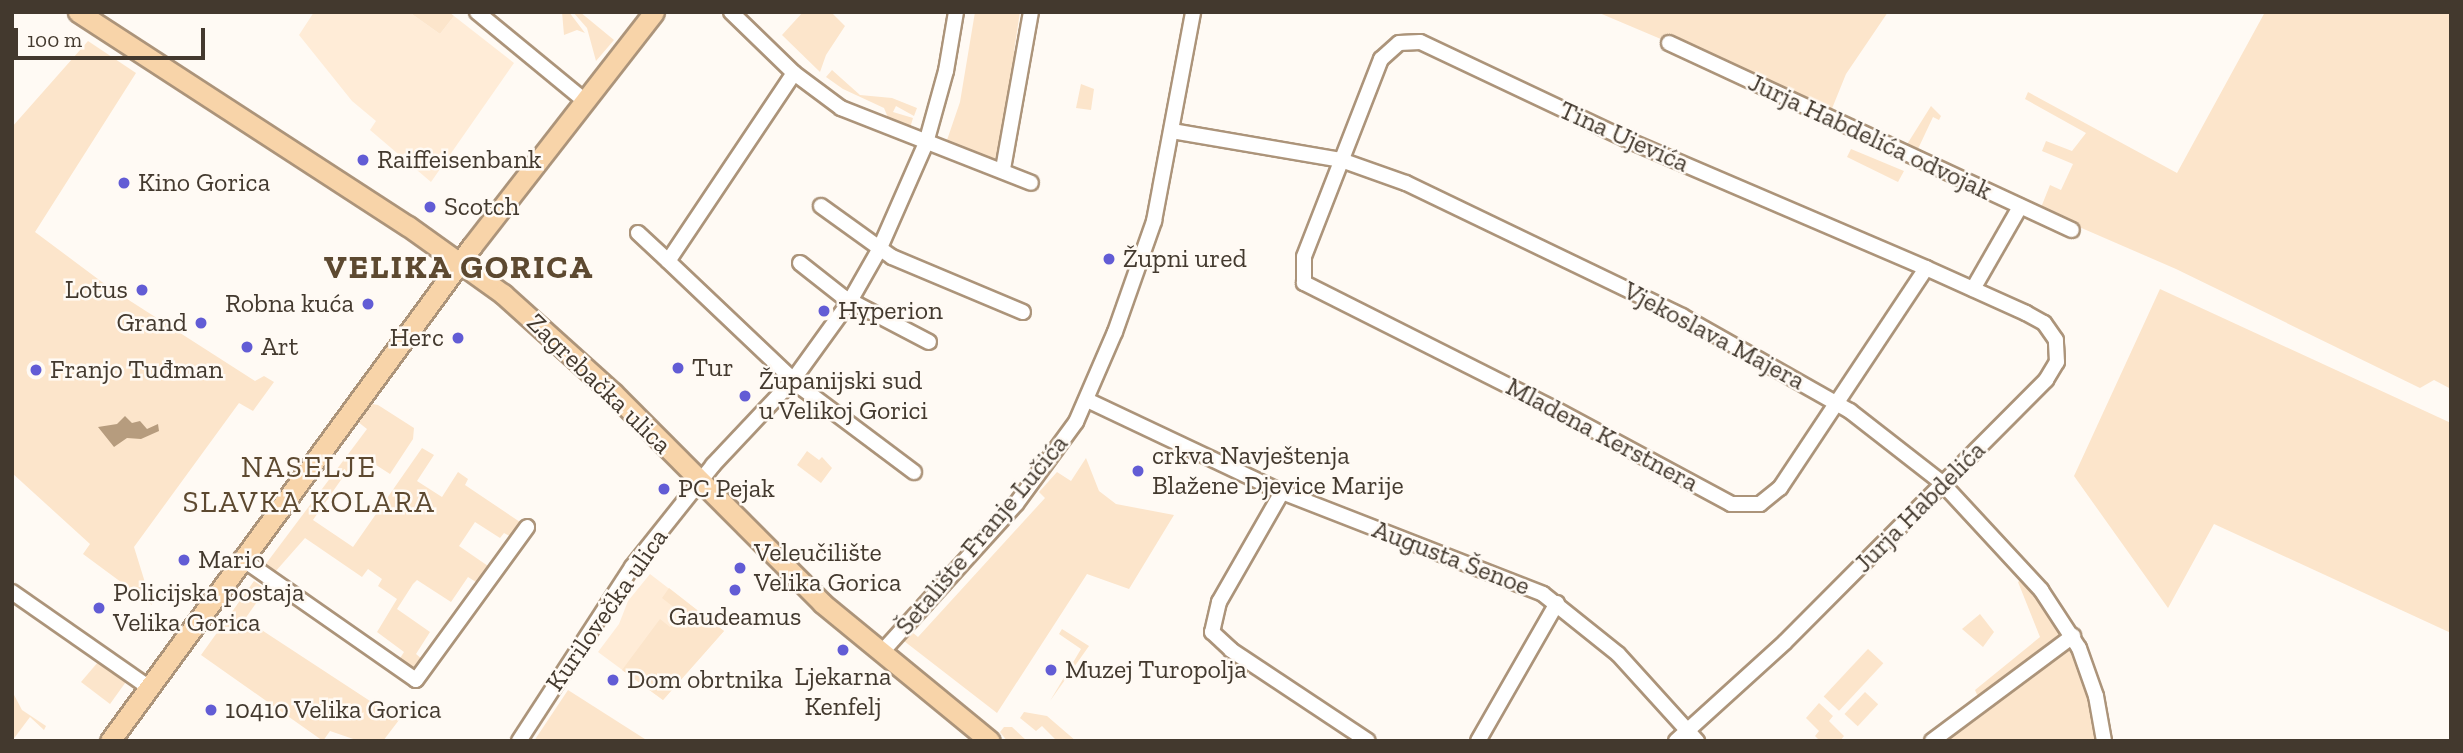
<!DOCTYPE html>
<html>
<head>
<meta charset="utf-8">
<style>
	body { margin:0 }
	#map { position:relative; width:2463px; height:753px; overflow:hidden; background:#fffaf4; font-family:"Zilla Slab",serif }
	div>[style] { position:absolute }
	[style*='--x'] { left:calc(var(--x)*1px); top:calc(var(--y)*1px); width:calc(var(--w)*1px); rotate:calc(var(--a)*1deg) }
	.built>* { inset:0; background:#ffecd7 }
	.green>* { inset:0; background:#fce5cb; transform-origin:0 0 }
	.water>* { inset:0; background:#b69c7e }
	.roads { filter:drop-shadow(2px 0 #ac947a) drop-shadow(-2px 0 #ac947a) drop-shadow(0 2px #ac947a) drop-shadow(0 -2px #ac947a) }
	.minor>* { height:14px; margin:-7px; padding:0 7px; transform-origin:7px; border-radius:7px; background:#fff }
	.major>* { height:19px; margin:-9.5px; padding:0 9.5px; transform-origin:9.5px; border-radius:9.5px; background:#f8d4a9 }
	.dots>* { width:19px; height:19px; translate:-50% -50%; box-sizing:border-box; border:4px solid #fffaf4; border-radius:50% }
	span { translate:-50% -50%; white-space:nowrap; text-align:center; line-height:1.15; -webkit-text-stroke:5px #fffaf4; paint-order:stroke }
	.street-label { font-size:26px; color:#43392e }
	.poi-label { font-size:26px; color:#43392e }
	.left { translate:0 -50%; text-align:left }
	.right { translate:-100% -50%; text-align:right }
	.quarter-label { font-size:30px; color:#5d4930; letter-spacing:2px }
	.district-label { font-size:33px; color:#5d4930; font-weight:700; letter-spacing:2px }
	.frame { position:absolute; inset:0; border:14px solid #43392e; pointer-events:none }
	.scale { position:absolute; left:14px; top:28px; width:191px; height:32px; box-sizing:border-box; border:4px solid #43392e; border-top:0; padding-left:9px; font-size:21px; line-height:24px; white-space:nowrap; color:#43392e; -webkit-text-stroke:5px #fffaf4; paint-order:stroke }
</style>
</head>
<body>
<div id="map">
	<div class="built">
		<div style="clip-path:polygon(314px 12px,409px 12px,440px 34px,454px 16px,514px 63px,431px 182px,370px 130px,376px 121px,352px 101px,299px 35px)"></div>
		<div style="clip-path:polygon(650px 574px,724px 631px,663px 700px,598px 652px,619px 624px,628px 601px)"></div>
	</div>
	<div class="green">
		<div style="clip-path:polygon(409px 12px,449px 12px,454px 16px,440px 34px)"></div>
		<div style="clip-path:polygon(562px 12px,569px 12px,585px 33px,577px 30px,564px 35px)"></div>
		<div style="clip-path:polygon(573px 12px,580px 12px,614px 40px,596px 61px,587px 28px)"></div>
		<div style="clip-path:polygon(803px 12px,831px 12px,845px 26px,826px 55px,820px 72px,782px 35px)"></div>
		<div style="clip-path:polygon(975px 12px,1020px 12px,1014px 51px,1021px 52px,995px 161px,946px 143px,960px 102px)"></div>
		<div style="clip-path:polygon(1597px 12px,1888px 12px,1846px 74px,1831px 111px)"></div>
		<div style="clip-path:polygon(2265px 12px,2451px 12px,2451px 389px,2434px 380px,2420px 388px,2176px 269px,2040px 210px,2050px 185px,2061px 190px,2073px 164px,2042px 151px,2046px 141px,2072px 151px,2086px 133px,2025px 99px,2028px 92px,2177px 173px)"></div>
		<div style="clip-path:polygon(88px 41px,136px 73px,35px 232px,110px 288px,255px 381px,264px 376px,274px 382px,253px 411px,239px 403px,134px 547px,152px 605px,83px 554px,90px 544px,12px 473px,12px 127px)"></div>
		<div style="clip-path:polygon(832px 70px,860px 95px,892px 98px,917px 108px,914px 116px,896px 106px,893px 112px,913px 118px,910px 128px,889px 120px,884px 108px,843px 89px,826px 77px)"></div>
		<div style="clip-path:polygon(1081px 84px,1094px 89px,1091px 110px,1076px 108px)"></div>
		<div style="clip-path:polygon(1931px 106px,1941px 116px,1939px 120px,1933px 117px,1917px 151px,1906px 146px)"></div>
		<div style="clip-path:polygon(1851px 149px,1904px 171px,1898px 182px,1847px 157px)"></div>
		<div style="clip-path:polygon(2160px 289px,2451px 423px,2451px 633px,2214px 524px,2168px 608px,2074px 476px)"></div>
		<div style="clip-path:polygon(367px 403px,378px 405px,414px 428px,413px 439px,390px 474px,359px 454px,313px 520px,353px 547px,422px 448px,434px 455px,417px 481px,442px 497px,458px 472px,468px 479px,465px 485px,523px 524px,513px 538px,504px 533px,500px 538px,475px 522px,459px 546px,488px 566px,476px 582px,468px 577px,451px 602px,417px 580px,413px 584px,397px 609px,430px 632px,416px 654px,423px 660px,413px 668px,399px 660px,404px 652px,377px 632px,397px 599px,378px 586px,382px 579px,368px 569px,362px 577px,305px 538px,275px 572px,265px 565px,367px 429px,353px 418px)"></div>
		<div style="clip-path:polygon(807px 451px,819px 460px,822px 457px,832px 468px,821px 483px,797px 465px)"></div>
		<div style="clip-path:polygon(1086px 458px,1099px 491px,1116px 504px,1174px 515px,1129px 589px,1087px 574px,997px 713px,904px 641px,912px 632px,918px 637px,1045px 498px,1039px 492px,1057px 472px,1071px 481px)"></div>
		<div style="clip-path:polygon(2025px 576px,2060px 628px,2059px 636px,1978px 697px,1975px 690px,2040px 637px,2018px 582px)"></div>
		<div style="clip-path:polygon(254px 581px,266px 589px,245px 619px,399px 720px,383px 741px,359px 741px,330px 731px,323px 741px,201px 655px)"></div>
		<div style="clip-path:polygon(669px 588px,724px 631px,663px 700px,622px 670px,660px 619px,670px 627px,681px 613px,662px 598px)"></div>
		<div style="clip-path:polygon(1980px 614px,1994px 632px,1983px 647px,1962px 629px)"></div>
		<div style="clip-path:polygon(1062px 629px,1089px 646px,1050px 701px,1081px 649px,1059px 634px)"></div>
		<div style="clip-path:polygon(2069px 648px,2090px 696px,2098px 741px,1942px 741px)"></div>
		<div style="left:1868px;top:649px;width:21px;height:65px;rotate:43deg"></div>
		<div style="clip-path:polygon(98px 662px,128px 679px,110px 704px,81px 682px)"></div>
		<div style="clip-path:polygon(568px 690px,648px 741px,534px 741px)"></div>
		<div style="clip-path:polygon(12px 691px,22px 710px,46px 726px,44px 730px,30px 717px,12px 741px)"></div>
		<div style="left:1865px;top:692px;width:18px;height:30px;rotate:43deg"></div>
		<div style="clip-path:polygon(1819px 703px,1833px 716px,1829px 721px,1844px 736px,1840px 741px,1820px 741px,1815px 736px,1819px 731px,1806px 718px)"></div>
		<div style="clip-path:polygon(1024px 712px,1047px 716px,1076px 741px,1057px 741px,1042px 726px,1036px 731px,1020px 718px)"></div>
		<div style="clip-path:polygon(1004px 727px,1012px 727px,1027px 741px,1007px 741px,1000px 732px)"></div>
	</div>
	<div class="water">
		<div style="clip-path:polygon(125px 416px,132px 423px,140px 421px,147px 429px,158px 424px,159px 431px,141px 439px,127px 438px,114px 447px,98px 427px,117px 424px)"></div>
	</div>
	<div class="roads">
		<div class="minor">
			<div style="--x:477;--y:12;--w:140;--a:39.5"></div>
			<div style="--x:731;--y:12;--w:88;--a:44.1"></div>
			<div style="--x:794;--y:73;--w:59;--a:36.7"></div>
			<div style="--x:841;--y:108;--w:204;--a:21.5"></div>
			<div style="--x:1669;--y:43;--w:444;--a:24.9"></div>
			<div style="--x:794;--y:73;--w:226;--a:123.8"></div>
			<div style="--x:668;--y:261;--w:185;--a:43.5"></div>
			<div style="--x:802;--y:388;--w:140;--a:36.9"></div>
			<div style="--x:1172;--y:131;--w:171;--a:9.7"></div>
			<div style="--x:1341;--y:160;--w:69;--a:19.5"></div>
			<div style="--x:1406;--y:183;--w:306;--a:25.7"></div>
			<div style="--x:1682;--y:316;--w:193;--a:29.5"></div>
			<div style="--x:1850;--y:411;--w:117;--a:38"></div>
			<div style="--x:1942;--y:483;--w:146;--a:47.2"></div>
			<div style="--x:2041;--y:590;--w:69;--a:56.8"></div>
			<div style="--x:2079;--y:648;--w:51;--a:70.5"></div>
			<div style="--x:2096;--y:696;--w:46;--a:79.9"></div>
			<div style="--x:1003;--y:169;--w:159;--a:-79.9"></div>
			<div style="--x:821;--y:206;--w:87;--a:35.7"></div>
			<div style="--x:892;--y:257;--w:142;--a:22.8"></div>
			<div style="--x:638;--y:233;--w:41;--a:43"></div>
			<div style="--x:800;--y:263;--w:55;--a:38.3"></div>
			<div style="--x:843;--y:297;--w:97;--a:27.6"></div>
			<div style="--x:1973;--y:289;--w:95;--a:-60.2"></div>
			<div style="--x:1087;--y:400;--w:216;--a:25.3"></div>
			<div style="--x:1282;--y:492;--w:280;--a:21.3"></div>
			<div style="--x:1543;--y:594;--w:96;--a:38.7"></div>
			<div style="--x:1618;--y:654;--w:118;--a:47.8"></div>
			<div style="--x:1282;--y:492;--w:127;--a:119.8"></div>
			<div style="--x:1219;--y:602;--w:31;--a:103"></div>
			<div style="--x:1212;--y:632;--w:26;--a:43"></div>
			<div style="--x:1231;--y:650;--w:164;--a:33.6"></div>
			<div style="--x:241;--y:558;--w:213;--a:34.9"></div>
			<div style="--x:416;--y:680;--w:189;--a:-54"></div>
			<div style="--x:12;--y:592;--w:166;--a:34.9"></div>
			<div style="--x:881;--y:653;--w:201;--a:-47.8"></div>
			<div style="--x:1016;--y:504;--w:102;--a:-53.8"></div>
			<div style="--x:1076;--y:422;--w:98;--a:-66.6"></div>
			<div style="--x:1115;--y:332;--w:118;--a:-70.6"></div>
			<div style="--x:1154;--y:221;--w:213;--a:-79.4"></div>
			<div style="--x:519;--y:741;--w:207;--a:-57"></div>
			<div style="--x:632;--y:567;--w:130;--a:-51.5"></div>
			<div style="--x:713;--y:465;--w:117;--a:-46.7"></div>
			<div style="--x:793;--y:380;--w:97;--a:-54.2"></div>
			<div style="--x:850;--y:301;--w:59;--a:-60.4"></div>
			<div style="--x:879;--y:250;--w:117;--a:-66.3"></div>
			<div style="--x:926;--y:143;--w:75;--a:-74.5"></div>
			<div style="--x:946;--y:71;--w:60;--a:-80.4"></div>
			<div style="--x:1478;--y:741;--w:159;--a:-60.2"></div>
			<div style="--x:1676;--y:741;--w:147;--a:-42.2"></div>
			<div style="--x:1785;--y:642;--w:370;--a:-45.1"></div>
			<div style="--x:2046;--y:380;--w:21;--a:-59"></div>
			<div style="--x:2057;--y:362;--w:22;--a:-93"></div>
			<div style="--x:2056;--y:340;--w:21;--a:-125"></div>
			<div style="--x:2044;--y:323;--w:21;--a:-151"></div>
			<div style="--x:2026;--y:313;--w:110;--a:-155.8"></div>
			<div style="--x:1926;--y:268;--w:320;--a:-156.8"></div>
			<div style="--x:1632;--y:142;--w:234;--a:-154.7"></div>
			<div style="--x:1420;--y:42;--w:21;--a:177"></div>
			<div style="--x:1399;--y:43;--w:24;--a:138"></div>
			<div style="--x:1381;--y:59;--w:212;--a:111.3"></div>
			<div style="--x:1304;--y:257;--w:26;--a:90"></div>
			<div style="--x:1304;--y:283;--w:279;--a:26.7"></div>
			<div style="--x:1553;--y:408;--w:202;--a:28.3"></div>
			<div style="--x:1731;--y:504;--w:29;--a:0"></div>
			<div style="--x:1760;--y:504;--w:26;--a:-39"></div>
			<div style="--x:1780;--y:488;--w:264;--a:-56.4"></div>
			<div style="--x:1932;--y:741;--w:176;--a:-36.7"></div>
		</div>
		<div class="major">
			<div style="--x:78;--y:12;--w:393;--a:33"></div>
			<div style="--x:408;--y:226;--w:117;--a:35.6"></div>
			<div style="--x:503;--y:294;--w:148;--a:42"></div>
			<div style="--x:613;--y:393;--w:296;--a:45.1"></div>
			<div style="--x:822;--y:603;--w:217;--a:39.4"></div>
			<div style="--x:110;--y:741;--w:613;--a:-53.82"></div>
			<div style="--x:472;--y:246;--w:296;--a:-52.1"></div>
		</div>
	</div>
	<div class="dots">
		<div style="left:363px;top:160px;background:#625cd5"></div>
		<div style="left:124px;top:183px;background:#625cd5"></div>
		<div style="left:430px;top:207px;background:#625cd5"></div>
		<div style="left:1109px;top:259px;background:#625cd5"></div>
		<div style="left:142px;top:290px;background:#625cd5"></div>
		<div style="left:368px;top:304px;background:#625cd5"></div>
		<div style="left:824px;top:311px;background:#625cd5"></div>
		<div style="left:201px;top:323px;background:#625cd5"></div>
		<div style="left:458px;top:338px;background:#625cd5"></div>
		<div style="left:247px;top:347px;background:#625cd5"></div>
		<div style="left:678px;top:368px;background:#625cd5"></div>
		<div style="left:36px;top:370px;background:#625cd5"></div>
		<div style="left:745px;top:396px;background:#625cd5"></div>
		<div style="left:1138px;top:471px;background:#625cd5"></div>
		<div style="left:664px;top:489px;background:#625cd5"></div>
		<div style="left:184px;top:560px;background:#625cd5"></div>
		<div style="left:740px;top:568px;background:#625cd5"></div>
		<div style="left:735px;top:590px;background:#625cd5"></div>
		<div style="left:99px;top:608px;background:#625cd5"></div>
		<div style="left:843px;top:650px;background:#625cd5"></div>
		<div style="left:1051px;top:670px;background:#625cd5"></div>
		<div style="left:613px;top:680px;background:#625cd5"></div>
		<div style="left:211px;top:710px;background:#625cd5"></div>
	</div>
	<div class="street-label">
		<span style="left:1624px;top:137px;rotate:24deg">Tina Ujevića</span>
		<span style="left:1870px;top:137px;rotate:25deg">Jurja Habdelića odvojak</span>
		<span style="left:1714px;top:336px;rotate:28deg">Vjekoslava Majera</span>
		<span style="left:599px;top:384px;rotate:44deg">Zagrebačka ulica</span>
		<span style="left:1602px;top:435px;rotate:28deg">Mladena Kerstnera</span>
		<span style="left:1920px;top:507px;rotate:-45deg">Jurja Habdelića</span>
		<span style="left:982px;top:535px;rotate:-50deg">Šetalište Franje Lučića</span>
		<span style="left:1451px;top:558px;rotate:21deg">Augusta Šenoe</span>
		<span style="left:607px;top:610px;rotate:-55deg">Kurilovečka ulica</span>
	</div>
	<div class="poi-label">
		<span class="left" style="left:377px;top:160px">Raiffeisenbank</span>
		<span class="left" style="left:138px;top:183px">Kino Gorica</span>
		<span class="left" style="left:444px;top:207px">Scotch</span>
		<span class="left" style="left:1123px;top:259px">Župni ured</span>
		<span class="right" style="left:128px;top:290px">Lotus</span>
		<span class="right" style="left:354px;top:304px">Robna kuća</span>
		<span class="left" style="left:838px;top:311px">Hyperion</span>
		<span class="right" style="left:187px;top:323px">Grand</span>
		<span class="right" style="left:444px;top:338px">Herc</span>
		<span class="left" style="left:261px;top:347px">Art</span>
		<span class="left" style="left:692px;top:368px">Tur</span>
		<span class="left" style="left:50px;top:370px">Franjo Tuđman</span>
		<span class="left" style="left:759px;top:396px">Županijski sud<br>u Velikoj Gorici</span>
		<span class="left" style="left:1152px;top:471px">crkva Navještenja<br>Blažene Djevice Marije</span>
		<span class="left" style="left:678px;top:489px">PC Pejak</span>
		<span class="left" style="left:754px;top:568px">Veleučilište<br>Velika Gorica</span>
		<span class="left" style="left:198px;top:560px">Mario</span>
		<span class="left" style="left:113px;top:608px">Policijska postaja<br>Velika Gorica</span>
		<span style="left:735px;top:617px">Gaudeamus</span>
		<span class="left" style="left:1065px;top:670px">Muzej Turopolja</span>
		<span style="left:843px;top:692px">Ljekarna<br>Kenfelj</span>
		<span class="left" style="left:627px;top:680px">Dom obrtnika</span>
		<span class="left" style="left:225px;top:710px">10410 Velika Gorica</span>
	</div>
	<div class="quarter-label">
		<span style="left:309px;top:484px">NASELJE<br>SLAVKA KOLARA</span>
	</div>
	<div class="district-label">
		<span style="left:459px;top:267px">VELIKA GORICA</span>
	</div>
	<div class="frame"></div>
	<div class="scale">100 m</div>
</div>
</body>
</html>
